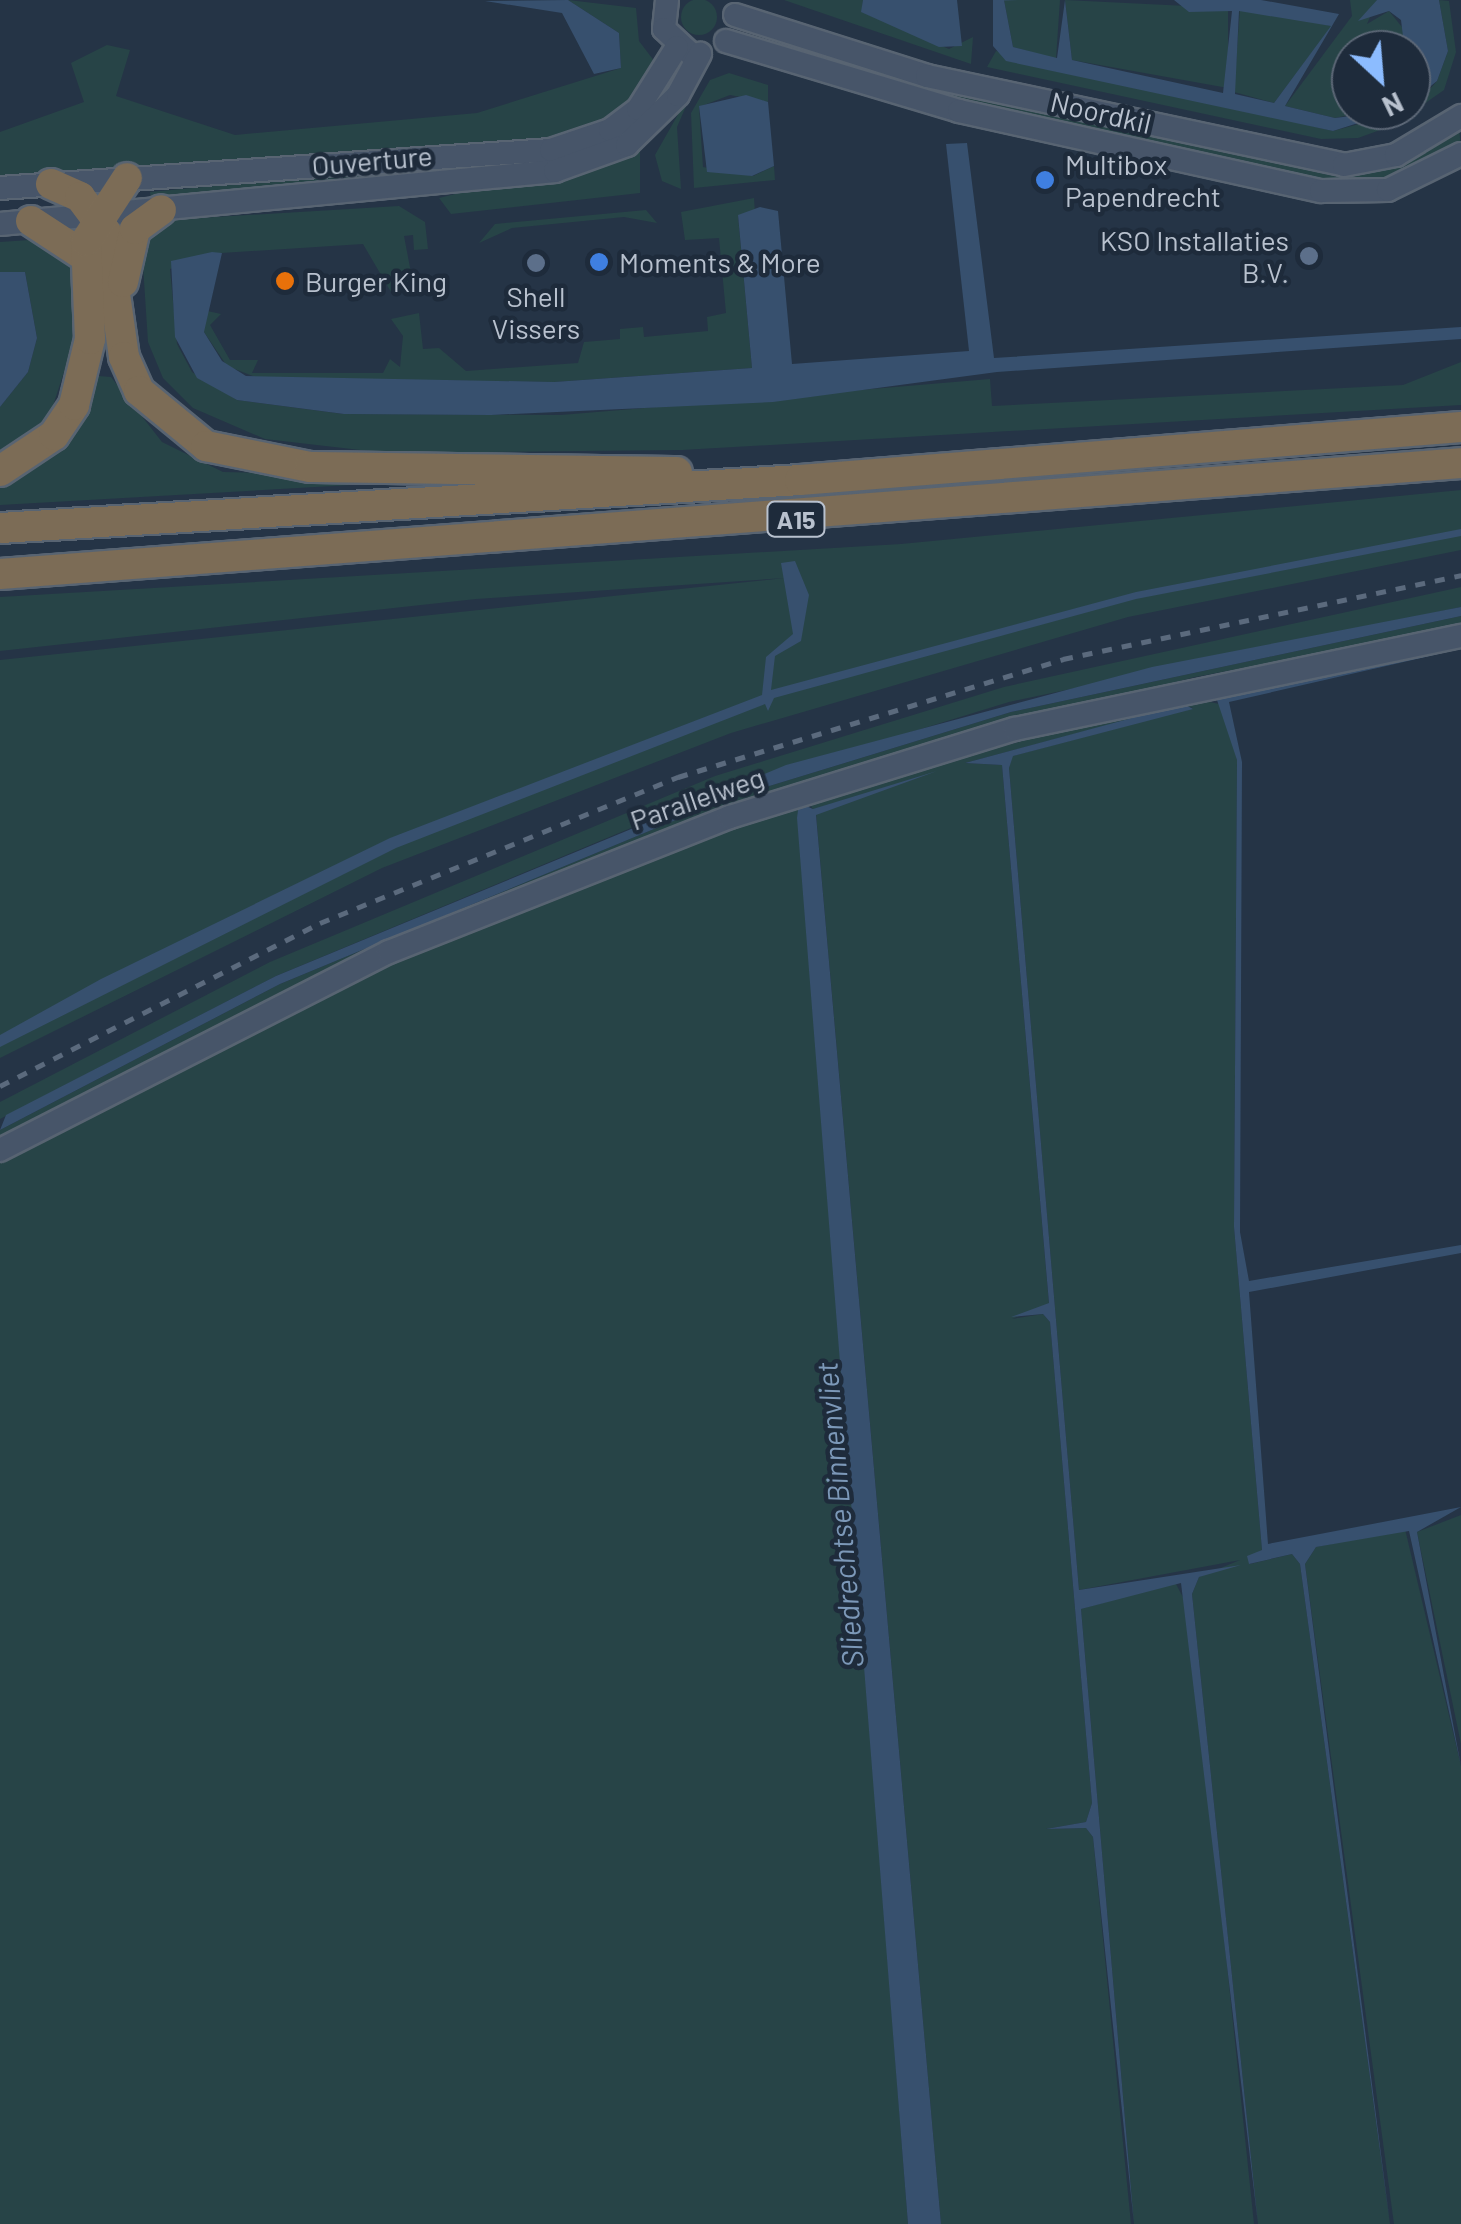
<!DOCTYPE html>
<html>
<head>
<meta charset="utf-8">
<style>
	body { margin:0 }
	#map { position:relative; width:1461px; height:2224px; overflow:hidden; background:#253446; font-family:Barlow,sans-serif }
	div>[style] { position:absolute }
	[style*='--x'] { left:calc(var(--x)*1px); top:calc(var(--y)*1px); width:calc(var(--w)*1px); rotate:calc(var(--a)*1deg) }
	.green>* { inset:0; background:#274447 }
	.round { border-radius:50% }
	.water>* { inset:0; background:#37506e }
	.roads { filter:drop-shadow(2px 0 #586472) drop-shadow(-2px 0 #586472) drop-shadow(0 2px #586472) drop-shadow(0 -2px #586472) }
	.secondary>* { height:22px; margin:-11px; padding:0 11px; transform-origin:11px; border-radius:11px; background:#475569 }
	.highway>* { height:30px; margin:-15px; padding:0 15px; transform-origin:15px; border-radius:15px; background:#7c6c56 }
	.rail>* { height:5px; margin-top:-2.5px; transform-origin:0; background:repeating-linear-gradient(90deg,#5b6a7d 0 10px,transparent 0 20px) }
	.dots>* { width:28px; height:28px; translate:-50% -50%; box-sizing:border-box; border:5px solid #1e2b3b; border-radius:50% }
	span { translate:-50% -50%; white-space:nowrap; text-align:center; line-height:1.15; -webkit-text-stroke:9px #1e2b3b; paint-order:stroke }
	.shield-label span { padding:2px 8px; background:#1e2b3b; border:2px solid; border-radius:8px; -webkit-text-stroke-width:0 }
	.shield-label { font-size:25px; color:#b8c1ce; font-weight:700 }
	.street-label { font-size:28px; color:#b8c1ce }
	.poi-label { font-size:28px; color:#b8c1ce }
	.left { translate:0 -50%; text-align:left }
	.right { translate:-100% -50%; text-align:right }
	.water-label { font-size:30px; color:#7c98b8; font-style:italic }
	.north { position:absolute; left:1331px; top:30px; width:100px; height:100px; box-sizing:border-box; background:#1e2b3b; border:2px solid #5c6776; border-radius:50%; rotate:154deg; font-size:28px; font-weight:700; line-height:40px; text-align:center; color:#b8c1ce }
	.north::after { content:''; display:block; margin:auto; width:35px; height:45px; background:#8cbcff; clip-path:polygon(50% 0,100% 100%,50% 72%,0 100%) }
</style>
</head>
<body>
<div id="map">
	<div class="green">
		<div class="round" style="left:681px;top:-1px;width:36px;height:36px"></div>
		<div style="clip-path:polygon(568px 0,636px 8px,639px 41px,658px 66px,629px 108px,574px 138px,0 181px,0 132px,84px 102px,71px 63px,107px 45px,130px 50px,116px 96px,235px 135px,477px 113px,621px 68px,619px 33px)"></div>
		<div style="clip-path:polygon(784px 0,863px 0,862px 12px,949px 49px,973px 37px,971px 64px)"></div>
		<div style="clip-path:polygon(1004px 0,1060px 0,1056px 59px,1013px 47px)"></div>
		<div style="clip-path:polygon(1065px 0,1228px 8px,1228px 88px,1072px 60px)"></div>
		<div style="clip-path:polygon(1350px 0,1377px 0,1367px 24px,1389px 11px,1406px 32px,1404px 50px,1351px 50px,1351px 110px,1372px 110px,1335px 118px,1285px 106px,1352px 16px)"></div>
		<div style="clip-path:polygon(1439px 0,1449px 1px,1456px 52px,1444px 90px,1394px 125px,1358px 138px,1321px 139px,987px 67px,996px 51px,1333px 131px,1411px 110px,1437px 81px,1448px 51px)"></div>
		<div style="clip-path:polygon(1240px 8px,1332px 26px,1274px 103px,1234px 92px)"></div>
		<div style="clip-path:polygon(729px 73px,768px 85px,768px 102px,730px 95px,699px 107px,703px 167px,753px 176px,774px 166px,775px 180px,694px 188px,691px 113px,710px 80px)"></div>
		<div style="clip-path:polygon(697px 81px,677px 127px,681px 189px,662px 181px,655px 155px)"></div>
		<div style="clip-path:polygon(665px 85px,673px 90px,568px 162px,151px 201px,150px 192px,565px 153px)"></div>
		<div style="clip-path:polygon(955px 89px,1313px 165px,1459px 127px,1461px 150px,1415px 175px,1341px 189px,947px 101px)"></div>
		<div style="clip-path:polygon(640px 148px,640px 193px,451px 214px,439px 198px)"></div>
		<div style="clip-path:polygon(754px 198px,755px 213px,738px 216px,752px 368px,554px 382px,258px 378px,227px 366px,204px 332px,203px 310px,221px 314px,210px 325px,230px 360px,258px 360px,252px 373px,383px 373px,390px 359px,400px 367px,403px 336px,391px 319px,419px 313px,423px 349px,439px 348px,466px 371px,578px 363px,584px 342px,620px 339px,620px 329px,643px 327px,644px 337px,708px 331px,707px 317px,726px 313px,719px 238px,685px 240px,681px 212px)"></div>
		<div style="clip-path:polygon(399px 206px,425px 222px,428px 249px,414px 250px,413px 235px,404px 236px,413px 283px,429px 289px,391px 292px,363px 244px,221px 253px,170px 269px,177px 344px,192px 372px,237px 400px,343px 414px,561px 415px,990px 379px,992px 406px,1403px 385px,1461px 362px,1461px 405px,682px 450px,386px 453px,265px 439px,193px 408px,163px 378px,148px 342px,142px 250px,165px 220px)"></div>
		<div style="clip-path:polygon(646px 210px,657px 223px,624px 217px,512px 228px,479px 243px,495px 224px)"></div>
		<div style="clip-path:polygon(44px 239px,74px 265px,74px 341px,50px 415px,0 457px,0 407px,28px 372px,37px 338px,25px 272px,0 272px,0 242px)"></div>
		<div style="clip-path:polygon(99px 376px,111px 377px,162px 442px,223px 472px,473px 478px,0 505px,0 480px,78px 420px)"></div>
		<div style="clip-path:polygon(1461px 490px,1461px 550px,1128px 617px,731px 733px,382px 868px,0 1058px,0 660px,785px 578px,476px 599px,0 651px,0 597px,901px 544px)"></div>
		<div style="clip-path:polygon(1461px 587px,1461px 607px,1009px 702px,722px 790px,276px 976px,0 1119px,0 1102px,270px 962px,715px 776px,1004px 687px)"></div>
		<div style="clip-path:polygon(1461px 616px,1461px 627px,1195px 677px,802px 782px,431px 925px,0 1140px,0 1130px,280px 984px,724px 800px,1011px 712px)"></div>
		<div style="clip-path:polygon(1183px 697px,1225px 705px,1237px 760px,1234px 1227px,1262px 1550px,1248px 1557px,1250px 1564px,1292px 1554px,1300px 1564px,1390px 2224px,1258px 2224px,1192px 1594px,1199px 1577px,1240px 1560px,1079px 1590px,1009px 768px,1012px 756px,1193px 708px,1184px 705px,965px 763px,1002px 765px,1049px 1304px,1012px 1319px,1043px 1314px,1050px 1322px,1092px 1803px,1086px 1822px,1046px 1829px,1086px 1828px,1093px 1837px,1131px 2224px,941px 2224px,816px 814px,807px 800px)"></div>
		<div style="clip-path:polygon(799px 803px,908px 2224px,0 2224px,0 1160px,389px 961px)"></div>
		<div style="clip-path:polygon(1461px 1515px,1461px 1744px,1417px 1532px)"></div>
		<div style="clip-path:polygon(1405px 1529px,1461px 1766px,1461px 2224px,1394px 2224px,1305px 1564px,1316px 1547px)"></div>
		<div style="clip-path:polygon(1175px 1582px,1190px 1611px,1254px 2224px,1134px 2224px,1081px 1609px)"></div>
	</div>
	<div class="water">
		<div style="clip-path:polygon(568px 0,619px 33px,621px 68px,594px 74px,562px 13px,485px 1px)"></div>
		<div style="clip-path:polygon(863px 0,957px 0,962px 46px,939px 47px,861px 12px)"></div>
		<div style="clip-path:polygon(evenodd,993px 0,1004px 0,1013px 47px,1057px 58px,1065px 0,1072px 60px,1223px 93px,1232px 11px,1189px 12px,1174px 0,1261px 0,1339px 14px,1285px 106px,1335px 118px,1399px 110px,1333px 131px,1006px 61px,993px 46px,993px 0,1239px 11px,1331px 26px,1274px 103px,1235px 94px,1239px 11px)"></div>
		<div style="clip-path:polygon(1377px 0,1439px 0,1448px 51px,1437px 81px,1411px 102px,1401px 20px,1389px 11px,1358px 21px)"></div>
		<div style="clip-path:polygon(746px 95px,768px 102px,774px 166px,752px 176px,707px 172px,699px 106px)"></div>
		<div style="clip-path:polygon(967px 143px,994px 358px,1461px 327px,1461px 339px,997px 372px,773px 402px,491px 415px,344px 414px,237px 400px,197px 378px,175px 337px,171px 261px,212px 252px,222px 253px,204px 332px,222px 361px,246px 376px,554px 382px,752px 368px,738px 215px,760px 207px,778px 211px,792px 364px,969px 351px,946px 144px)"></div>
		<div style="clip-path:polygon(0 272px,25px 272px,37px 338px,28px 372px,0 407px)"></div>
		<div style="clip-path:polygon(1461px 529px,1461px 536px,1136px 599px,774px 698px,768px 711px,765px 704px,396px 848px,0 1047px,0 1035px,101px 979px,390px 838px,762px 695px,766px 657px,793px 634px,781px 563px,795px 561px,809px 595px,801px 641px,775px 656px,771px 690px,1136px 592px)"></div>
		<div style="clip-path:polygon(1461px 607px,1461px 616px,1011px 712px,724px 800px,280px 984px,0 1130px,6px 1115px,276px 976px,786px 765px,1152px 667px)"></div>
		<div style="clip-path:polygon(1443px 653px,1229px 702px,1242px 762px,1240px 1232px,1249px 1281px,1461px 1245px,1461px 1253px,1249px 1292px,1268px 1544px,1461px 1507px,1417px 1532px,1461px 1766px,1409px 1531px,1316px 1547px,1305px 1564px,1390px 2224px,1300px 1564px,1292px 1554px,1249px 1564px,1247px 1556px,1262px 1550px,1234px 1227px,1237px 760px,1216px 697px)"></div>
		<div style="clip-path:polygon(1184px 704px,1193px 709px,1013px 756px,1009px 768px,1079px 1590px,1241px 1565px,1199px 1577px,1192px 1594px,1258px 2224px,1181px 1583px,1081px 1609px,1134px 2224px,1093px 1837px,1086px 1828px,1046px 1829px,1086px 1822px,1092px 1803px,1050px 1322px,1043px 1314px,1011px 1317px,1049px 1303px,1002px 765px,965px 763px)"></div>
		<div style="clip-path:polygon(937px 771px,816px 815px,941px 2224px,908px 2224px,797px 818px,799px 803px,813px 809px)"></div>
	</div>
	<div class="roads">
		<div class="secondary">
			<div style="--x:667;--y:0;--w:29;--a:96"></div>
			<div style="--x:664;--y:29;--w:35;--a:43"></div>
			<div style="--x:735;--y:15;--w:201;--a:17.6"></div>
			<div style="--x:927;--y:76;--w:426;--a:12"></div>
			<div style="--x:1344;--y:165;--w:53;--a:-10.9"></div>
			<div style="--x:1396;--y:155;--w:76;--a:-31"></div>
			<div style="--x:726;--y:41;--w:243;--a:16.7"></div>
			<div style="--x:959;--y:111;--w:371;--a:12.5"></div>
			<div style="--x:1321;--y:191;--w:67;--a:-0.9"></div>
			<div style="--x:1388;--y:190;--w:81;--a:-26.3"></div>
			<div style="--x:0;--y:188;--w:552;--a:-3.95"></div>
			<div style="--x:551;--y:150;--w:62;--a:-18.7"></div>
			<div style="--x:610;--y:130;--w:35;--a:-37"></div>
			<div style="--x:638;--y:109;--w:73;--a:-57.8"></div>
			<div style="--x:0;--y:224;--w:558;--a:-5.45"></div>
			<div style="--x:555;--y:171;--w:77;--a:-19.9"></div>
			<div style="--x:627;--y:145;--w:71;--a:-44.4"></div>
			<div style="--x:678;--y:95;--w:47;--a:-61.8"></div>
			<div style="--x:0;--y:1150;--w:436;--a:-27"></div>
			<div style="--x:389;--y:952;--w:367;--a:-21.6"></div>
			<div style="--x:730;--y:817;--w:298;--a:-17.2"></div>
			<div style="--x:1015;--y:729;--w:456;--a:-11.8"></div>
		</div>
		<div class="highway">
			<div style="--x:51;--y:184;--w:32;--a:24"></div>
			<div style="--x:80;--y:197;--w:44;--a:53.4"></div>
			<div style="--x:106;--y:232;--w:126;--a:81.8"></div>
			<div style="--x:124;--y:357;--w:37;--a:66"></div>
			<div style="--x:139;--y:391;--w:87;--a:39.4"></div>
			<div style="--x:206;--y:446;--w:106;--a:11.4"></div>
			<div style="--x:310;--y:467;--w:367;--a:0.8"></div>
			<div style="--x:31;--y:221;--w:66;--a:33.2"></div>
			<div style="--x:123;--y:282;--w:54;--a:-77.2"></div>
			<div style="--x:135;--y:229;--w:32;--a:-36"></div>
			<div style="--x:0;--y:471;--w:65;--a:-33.7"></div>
			<div style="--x:54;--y:435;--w:36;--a:-56"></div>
			<div style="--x:74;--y:405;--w:68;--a:-76.4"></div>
			<div style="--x:90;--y:339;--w:98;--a:-92.3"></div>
			<div style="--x:86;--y:241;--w:75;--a:-56.9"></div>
			<div style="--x:0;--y:528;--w:801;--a:-3.43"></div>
			<div style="--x:800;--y:480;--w:663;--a:-4.58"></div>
			<div style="--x:0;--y:574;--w:1465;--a:-4.34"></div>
		</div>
	</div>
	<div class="rail">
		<div style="--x:0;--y:1086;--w:359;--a:-27"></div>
		<div style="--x:320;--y:923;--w:387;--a:-22.2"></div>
		<div style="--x:678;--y:777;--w:403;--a:-17"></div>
		<div style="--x:1063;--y:659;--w:407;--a:-11.9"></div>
	</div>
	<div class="dots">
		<div style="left:1045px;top:180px;background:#3f7fe0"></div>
		<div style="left:1309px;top:256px;background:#5c6f8a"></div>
		<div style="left:599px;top:262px;background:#3f7fe0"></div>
		<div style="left:536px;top:263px;background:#5c6f8a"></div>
		<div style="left:285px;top:281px;background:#e8710a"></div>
	</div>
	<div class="shield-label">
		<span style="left:796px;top:519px">A15</span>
	</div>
	<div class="street-label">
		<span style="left:1101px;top:112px;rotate:13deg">Noordkil</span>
		<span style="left:372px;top:160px;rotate:-5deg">Ouverture</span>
		<span style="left:697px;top:798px;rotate:-19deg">Parallelweg</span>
	</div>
	<div class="poi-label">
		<span class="left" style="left:1065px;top:180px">Multibox<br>Papendrecht</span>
		<span class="right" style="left:1289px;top:256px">KSO Installaties<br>B.V.</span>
		<span class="left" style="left:619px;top:262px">Moments &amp; More</span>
		<span class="left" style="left:305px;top:281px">Burger King</span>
		<span style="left:536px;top:312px">Shell<br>Vissers</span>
	</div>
	<div class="water-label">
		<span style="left:839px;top:1515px;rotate:-95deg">Sliedrechtse Binnenvliet</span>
	</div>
	<div class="north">N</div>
</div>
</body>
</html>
